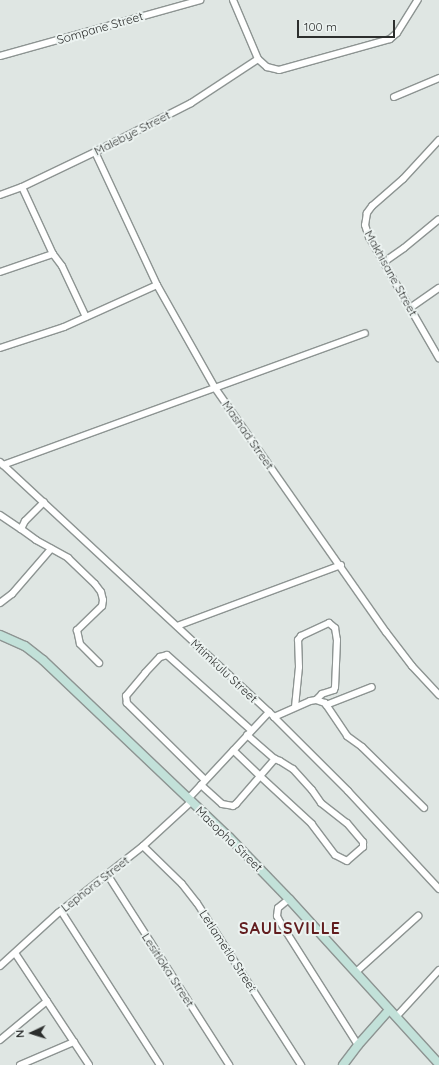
<!DOCTYPE html>
<html>
<head>
<meta charset="utf-8">
<style>
	body { margin:0 }
	#map { position:relative; width:439px; height:1065px; overflow:hidden; background:#dfe6e3; font-family:Quicksand,sans-serif }
	div>[style] { position:absolute }
	[style*='--x'] { left:calc(var(--x)*1px); top:calc(var(--y)*1px); width:calc(var(--w)*1px); rotate:calc(var(--a)*1deg) }
	.roads { filter:drop-shadow(1px 0 #8d9492) drop-shadow(-1px 0 #8d9492) drop-shadow(0 1px #8d9492) drop-shadow(0 -1px #8d9492) }
	.street>* { height:6px; margin:-3px; padding:0 3px; transform-origin:3px; border-radius:3px; background:#fff }
	.secondary>* { height:8px; margin:-4px; padding:0 4px; transform-origin:4px; border-radius:4px; background:#c2e1d9 }
	span { translate:-50% -50%; white-space:nowrap; text-align:center; line-height:1.15; -webkit-text-stroke:4px #ecf3f1; paint-order:stroke }
	.street-label { font-size:12px; color:#2c2e2d }
	.district-label { font-size:16px; color:#621d1f; font-weight:700; letter-spacing:1px }
	.north { position:absolute; left:12px; top:1013px; width:40px; height:40px; -webkit-text-stroke:3px #ecf3f1; paint-order:stroke; rotate:266deg; font-size:11px; font-weight:700; line-height:16px; text-align:center; color:#2c2e2d }
	.north::after { content:''; display:block; margin:auto; width:14px; height:18px; background:#2c2e2d; clip-path:polygon(50% 0,100% 100%,50% 72%,0 100%) }
	.scale { position:absolute; left:297px; top:20px; width:98px; height:18px; box-sizing:border-box; border:2px solid #2c2e2d; border-top:0; padding-left:5px; font-size:12px; line-height:14px; white-space:nowrap; color:#2c2e2d; -webkit-text-stroke:3px #ecf3f1; paint-order:stroke }
</style>
</head>
<body>
<div id="map">
	<div class="roads">
		<div class="street">
			<div style="--x:233;--y:0;--w:64;--a:67"></div>
			<div style="--x:258;--y:59;--w:12;--a:42"></div>
			<div style="--x:267;--y:67;--w:12;--a:14"></div>
			<div style="--x:279;--y:70;--w:115;--a:-15.6"></div>
			<div style="--x:390;--y:39;--w:9;--a:-41"></div>
			<div style="--x:397;--y:33;--w:39;--a:-58"></div>
			<div style="--x:0;--y:56;--w:208;--a:-15.6"></div>
			<div style="--x:394;--y:97;--w:49;--a:-22.9"></div>
			<div style="--x:439;--y:140;--w:53;--a:132.7"></div>
			<div style="--x:403;--y:179;--w:41;--a:138.9"></div>
			<div style="--x:372;--y:206;--w:9;--a:126"></div>
			<div style="--x:367;--y:213;--w:12;--a:99"></div>
			<div style="--x:365;--y:225;--w:13;--a:72"></div>
			<div style="--x:369;--y:237;--w:140;--a:60"></div>
			<div style="--x:95;--y:152;--w:147;--a:65"></div>
			<div style="--x:157;--y:285;--w:118;--a:60.6"></div>
			<div style="--x:215;--y:388;--w:298;--a:55"></div>
			<div style="--x:386;--y:632;--w:43;--a:52.6"></div>
			<div style="--x:412;--y:666;--w:40;--a:47"></div>
			<div style="--x:22;--y:187;--w:74;--a:65.2"></div>
			<div style="--x:53;--y:254;--w:15;--a:53"></div>
			<div style="--x:62;--y:266;--w:56;--a:64.8"></div>
			<div style="--x:0;--y:195;--w:23;--a:-20"></div>
			<div style="--x:22;--y:187;--w:81;--a:-25.6"></div>
			<div style="--x:95;--y:152;--w:108;--a:-27"></div>
			<div style="--x:191;--y:103;--w:80;--a:-33.3"></div>
			<div style="--x:384;--y:262;--w:24;--a:-35"></div>
			<div style="--x:404;--y:248;--w:45;--a:-39.6"></div>
			<div style="--x:0;--y:272;--w:56;--a:-18.8"></div>
			<div style="--x:410;--y:308;--w:35;--a:-35"></div>
			<div style="--x:0;--y:348;--w:67;--a:-18.2"></div>
			<div style="--x:64;--y:327;--w:102;--a:-24.3"></div>
			<div style="--x:0;--y:462;--w:374;--a:42.9"></div>
			<div style="--x:274;--y:717;--w:105;--a:45"></div>
			<div style="--x:348;--y:791;--w:134;--a:47.1"></div>
			<div style="--x:3;--y:465;--w:385;--a:-20"></div>
			<div style="--x:44;--y:502;--w:27;--a:135"></div>
			<div style="--x:25;--y:521;--w:9;--a:117"></div>
			<div style="--x:21;--y:529;--w:19;--a:36"></div>
			<div style="--x:36;--y:540;--w:37;--a:29"></div>
			<div style="--x:68;--y:558;--w:37;--a:44"></div>
			<div style="--x:95;--y:584;--w:10;--a:53"></div>
			<div style="--x:101;--y:592;--w:8;--a:76"></div>
			<div style="--x:103;--y:600;--w:6;--a:99"></div>
			<div style="--x:102;--y:606;--w:35;--a:136"></div>
			<div style="--x:77;--y:630;--w:14;--a:78"></div>
			<div style="--x:80;--y:644;--w:27;--a:45"></div>
			<div style="--x:0;--y:515;--w:25;--a:34"></div>
			<div style="--x:0;--y:603;--w:15;--a:-37"></div>
			<div style="--x:12;--y:594;--w:60;--a:-49.1"></div>
			<div style="--x:177;--y:626;--w:175;--a:-20.4"></div>
			<div style="--x:326;--y:705;--w:49;--a:-21.4"></div>
			<div style="--x:295;--y:707;--w:40;--a:-84.3"></div>
			<div style="--x:299;--y:667;--w:27;--a:-92"></div>
			<div style="--x:298;--y:640;--w:5;--a:-53"></div>
			<div style="--x:301;--y:636;--w:31;--a:-25"></div>
			<div style="--x:329;--y:623;--w:8;--a:40"></div>
			<div style="--x:335;--y:628;--w:12;--a:81"></div>
			<div style="--x:337;--y:640;--w:47;--a:92.4"></div>
			<div style="--x:335;--y:687;--w:3;--a:108"></div>
			<div style="--x:334;--y:690;--w:13;--a:162"></div>
			<div style="--x:322;--y:694;--w:8;--a:135"></div>
			<div style="--x:274;--y:717;--w:39;--a:-24"></div>
			<div style="--x:310;--y:701;--w:6;--a:-9"></div>
			<div style="--x:316;--y:700;--w:9;--a:18"></div>
			<div style="--x:325;--y:703;--w:40;--a:56"></div>
			<div style="--x:347;--y:736;--w:19;--a:36"></div>
			<div style="--x:362;--y:747;--w:87;--a:44.5"></div>
			<div style="--x:247;--y:735;--w:37;--a:41"></div>
			<div style="--x:205;--y:780;--w:110;--a:-135.4"></div>
			<div style="--x:127;--y:703;--w:7;--a:-98"></div>
			<div style="--x:126;--y:696;--w:30;--a:-50"></div>
			<div style="--x:145;--y:673;--w:22;--a:-47"></div>
			<div style="--x:160;--y:657;--w:7;--a:-16"></div>
			<div style="--x:167;--y:655;--w:113;--a:41.8"></div>
			<div style="--x:201;--y:785;--w:28;--a:42"></div>
			<div style="--x:222;--y:804;--w:11;--a:10"></div>
			<div style="--x:233;--y:806;--w:4;--a:-34"></div>
			<div style="--x:236;--y:804;--w:37;--a:-49"></div>
			<div style="--x:260;--y:776;--w:23;--a:-49"></div>
			<div style="--x:275;--y:759;--w:5;--a:22"></div>
			<div style="--x:280;--y:761;--w:15;--a:32"></div>
			<div style="--x:293;--y:769;--w:28;--a:48"></div>
			<div style="--x:312;--y:790;--w:16;--a:55"></div>
			<div style="--x:321;--y:803;--w:33;--a:38"></div>
			<div style="--x:347;--y:823;--w:25;--a:50"></div>
			<div style="--x:363;--y:842;--w:5;--a:90"></div>
			<div style="--x:363;--y:847;--w:21;--a:139"></div>
			<div style="--x:347;--y:861;--w:13;--a:-153"></div>
			<div style="--x:335;--y:855;--w:39;--a:-127"></div>
			<div style="--x:312;--y:824;--w:71;--a:-137.3"></div>
			<div style="--x:260;--y:776;--w:37;--a:-136"></div>
			<div style="--x:188;--y:799;--w:119;--a:-47"></div>
			<div style="--x:143;--y:846;--w:54;--a:44.3"></div>
			<div style="--x:182;--y:884;--w:24;--a:52"></div>
			<div style="--x:197;--y:903;--w:193;--a:57.3"></div>
			<div style="--x:107;--y:874;--w:227;--a:57.4"></div>
			<div style="--x:289;--y:899;--w:14;--a:141"></div>
			<div style="--x:278;--y:908;--w:8;--a:97"></div>
			<div style="--x:277;--y:916;--w:7;--a:63"></div>
			<div style="--x:280;--y:922;--w:146;--a:57.6"></div>
			<div style="--x:61;--y:911;--w:183;--a:57.3"></div>
			<div style="--x:15;--y:953;--w:134;--a:56.5"></div>
			<div style="--x:0;--y:966;--w:79;--a:-42.4"></div>
			<div style="--x:58;--y:913;--w:108;--a:-38.2"></div>
			<div style="--x:143;--y:846;--w:65;--a:-42.5"></div>
			<div style="--x:356;--y:972;--w:84;--a:-42.1"></div>
			<div style="--x:396;--y:1017;--w:64;--a:-47.5"></div>
			<div style="--x:0;--y:1040;--w:61;--a:-39.7"></div>
			<div style="--x:20;--y:1065;--w:59;--a:-23.1"></div>
		</div>
		<div class="secondary">
			<div style="--x:0;--y:635;--w:27;--a:24"></div>
			<div style="--x:25;--y:646;--w:23;--a:38"></div>
			<div style="--x:43;--y:660;--w:258;--a:43.6"></div>
			<div style="--x:230;--y:838;--w:85;--a:46"></div>
			<div style="--x:289;--y:899;--w:223;--a:47.7"></div>
			<div style="--x:343;--y:1065;--w:25;--a:-53"></div>
			<div style="--x:358;--y:1045;--w:47;--a:-48.5"></div>
		</div>
	</div>
	<div class="street-label">
		<span style="left:100px;top:28px;rotate:-16deg">Sompane Street</span>
		<span style="left:132px;top:133px;rotate:-27deg">Malebye Street</span>
		<span style="left:391px;top:273px;rotate:61deg">Makhisane Street</span>
		<span style="left:248px;top:435px;rotate:55deg">Mashad Street</span>
		<span style="left:224px;top:671px;rotate:43deg">Mtimkulu Street</span>
		<span style="left:229px;top:839px;rotate:44deg">Masopha Street</span>
		<span style="left:95px;top:884px;rotate:-38deg">Lephora Street</span>
		<span style="left:228px;top:951px;rotate:57deg">Letlametlo Street</span>
		<span style="left:168px;top:970px;rotate:57deg">Lesitloka Street</span>
	</div>
	<div class="district-label">
		<span style="left:290px;top:928px">SAULSVILLE</span>
	</div>
	<div class="north">N</div>
	<div class="scale">100 m</div>
</div>
</body>
</html>
